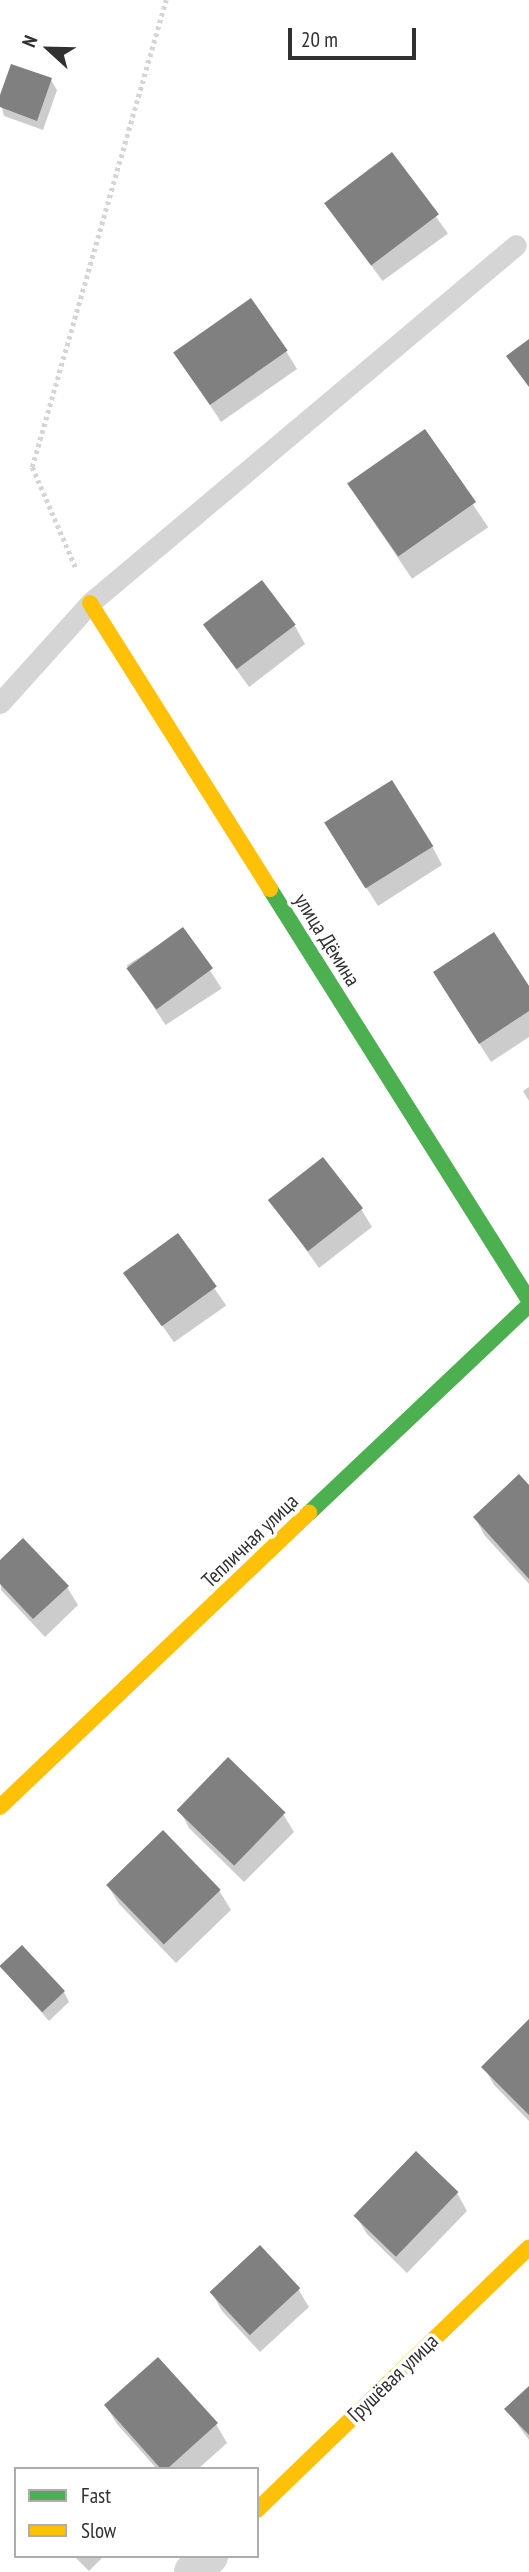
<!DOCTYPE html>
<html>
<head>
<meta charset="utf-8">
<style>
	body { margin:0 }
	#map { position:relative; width:529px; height:2572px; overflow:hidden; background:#fff; font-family:"PT Sans Narrow",sans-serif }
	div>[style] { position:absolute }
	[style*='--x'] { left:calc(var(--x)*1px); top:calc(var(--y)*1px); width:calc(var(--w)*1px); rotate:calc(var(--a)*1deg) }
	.shadow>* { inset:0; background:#0003; transform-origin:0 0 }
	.building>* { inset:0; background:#808080; transform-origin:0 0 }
	.path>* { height:4.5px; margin-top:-2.25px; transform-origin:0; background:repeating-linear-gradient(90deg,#d5d5d5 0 3.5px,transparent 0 7px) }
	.lane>* { height:21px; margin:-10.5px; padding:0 10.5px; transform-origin:10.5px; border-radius:10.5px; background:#d5d5d5 }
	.street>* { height:38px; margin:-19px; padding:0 19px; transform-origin:19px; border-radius:19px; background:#d5d5d5 }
	.fast>* { height:16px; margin:-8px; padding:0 8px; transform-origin:8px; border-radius:8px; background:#4caf50 }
	.slow>* { height:16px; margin:-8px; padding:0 8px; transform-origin:8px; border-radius:8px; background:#ffc107 }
	span { translate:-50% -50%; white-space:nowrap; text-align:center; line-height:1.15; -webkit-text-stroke:7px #fff; paint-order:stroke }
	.street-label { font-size:21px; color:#313131 }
	.legend { position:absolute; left:14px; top:2467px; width:245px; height:91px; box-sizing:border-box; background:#fff; border:2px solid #adadad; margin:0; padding:9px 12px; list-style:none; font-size:21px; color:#313131 }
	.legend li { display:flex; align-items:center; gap:14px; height:35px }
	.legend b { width:35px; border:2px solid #adadad }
	.north { position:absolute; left:14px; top:14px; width:70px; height:70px; -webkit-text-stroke:5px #fff; paint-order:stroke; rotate:292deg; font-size:19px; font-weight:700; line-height:28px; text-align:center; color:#313131 }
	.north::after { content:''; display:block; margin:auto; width:24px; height:32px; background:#313131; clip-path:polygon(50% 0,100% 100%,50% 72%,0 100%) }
	.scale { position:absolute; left:288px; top:28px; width:128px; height:32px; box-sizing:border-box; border:4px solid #313131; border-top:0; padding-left:9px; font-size:21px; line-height:24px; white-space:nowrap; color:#313131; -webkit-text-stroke:5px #fff; paint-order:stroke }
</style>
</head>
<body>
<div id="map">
	<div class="shadow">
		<div style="clip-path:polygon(51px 80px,57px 90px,43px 130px,4px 116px,0 100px)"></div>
		<div style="left:391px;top:155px;width:97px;height:81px;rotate:54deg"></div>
		<div style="clip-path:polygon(286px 351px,297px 369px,221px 422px,176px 353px)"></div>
		<div style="left:424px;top:432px;width:115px;height:92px;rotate:56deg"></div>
		<div style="clip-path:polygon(205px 626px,295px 626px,305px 644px,249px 687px)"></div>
		<div style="clip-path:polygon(338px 843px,432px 846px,442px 865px,378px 906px)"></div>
		<div style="left:183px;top:929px;width:71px;height:67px;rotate:57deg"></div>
		<div style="clip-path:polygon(529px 989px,529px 1037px,491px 1062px,446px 991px)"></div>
		<div style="clip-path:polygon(529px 1087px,529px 1101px,523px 1091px)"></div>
		<div style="clip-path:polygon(271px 1201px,361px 1209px,372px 1227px,319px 1268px)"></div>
		<div style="left:177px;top:1235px;width:86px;height:64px;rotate:55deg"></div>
		<div style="clip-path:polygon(529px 1488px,529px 1584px,485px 1536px,475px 1518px)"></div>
		<div style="clip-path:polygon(0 1562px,67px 1587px,78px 1605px,45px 1637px,1px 1590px)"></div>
		<div style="clip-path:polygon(179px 1809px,283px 1814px,294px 1832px,244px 1882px,189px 1828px)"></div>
		<div style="clip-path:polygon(163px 1832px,220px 1892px,231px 1910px,176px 1963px,119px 1904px,108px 1886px)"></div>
		<div style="clip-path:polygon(2px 1967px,64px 1992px,69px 2002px,49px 2021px)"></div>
		<div style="clip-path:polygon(529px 2022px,529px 2121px,494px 2085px,484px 2067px)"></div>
		<div style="clip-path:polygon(457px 2193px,467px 2211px,407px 2273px,367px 2234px,356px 2216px)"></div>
		<div style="clip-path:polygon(298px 2289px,309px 2307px,260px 2352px,222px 2311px,212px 2293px)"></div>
		<div style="clip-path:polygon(529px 2388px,529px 2440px,507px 2410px)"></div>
		<div style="clip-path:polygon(106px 2406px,216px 2424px,227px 2443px,198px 2469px,157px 2469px,117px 2424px)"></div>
		<div style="clip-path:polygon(74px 2556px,104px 2556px,89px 2571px)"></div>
	</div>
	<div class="building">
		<div style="clip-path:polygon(11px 64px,52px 78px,37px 121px,0 107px,0 95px)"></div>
		<div style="left:392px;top:152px;width:78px;height:85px;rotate:53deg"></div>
		<div style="left:251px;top:298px;width:64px;height:95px;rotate:55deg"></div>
		<div style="clip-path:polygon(529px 339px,529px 387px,506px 356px)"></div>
		<div style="left:425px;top:429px;width:89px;height:95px;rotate:55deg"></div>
		<div style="left:262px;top:580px;width:56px;height:74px;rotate:53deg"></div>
		<div style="left:392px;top:780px;width:78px;height:80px;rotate:58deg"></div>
		<div style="left:183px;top:927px;width:51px;height:70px;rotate:54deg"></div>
		<div style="clip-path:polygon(494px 932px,529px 986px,529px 1011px,479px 1044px,433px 972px)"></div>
		<div style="left:323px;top:1157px;width:65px;height:70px;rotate:52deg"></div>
		<div style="left:178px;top:1233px;width:66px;height:68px;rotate:54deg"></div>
		<div style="clip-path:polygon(519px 1474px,529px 1485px,529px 1579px,473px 1517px)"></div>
		<div style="clip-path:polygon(23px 1538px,69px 1586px,33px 1619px,0 1584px,0 1560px)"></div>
		<div style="left:228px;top:1757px;width:80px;height:74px;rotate:44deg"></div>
		<div style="left:163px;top:1830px;width:83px;height:79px;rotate:46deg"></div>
		<div style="left:22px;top:1945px;width:63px;height:31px;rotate:47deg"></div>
		<div style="clip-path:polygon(529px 2019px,529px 2115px,481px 2067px)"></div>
		<div style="left:416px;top:2151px;width:59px;height:90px;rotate:44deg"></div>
		<div style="left:260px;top:2245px;width:59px;height:69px;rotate:47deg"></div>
		<div style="clip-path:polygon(158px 2357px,218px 2423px,167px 2469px,161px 2469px,104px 2405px)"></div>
		<div style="clip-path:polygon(529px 2386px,529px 2435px,504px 2409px)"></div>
	</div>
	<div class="path">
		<div style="--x:75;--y:567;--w:109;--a:-113.3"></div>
		<div style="--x:32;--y:467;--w:486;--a:-74"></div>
	</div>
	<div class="lane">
		<div style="--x:0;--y:703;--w:135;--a:-48"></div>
		<div style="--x:90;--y:603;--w:556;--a:-40.04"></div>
	</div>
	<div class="street">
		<div style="--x:193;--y:2572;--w:23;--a:-45"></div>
	</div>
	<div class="fast">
		<div style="--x:270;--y:889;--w:486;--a:57.8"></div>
		<div style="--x:309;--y:1513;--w:303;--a:-43.4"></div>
	</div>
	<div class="slow">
		<div style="--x:90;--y:603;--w:338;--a:57.8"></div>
		<div style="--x:0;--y:1807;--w:427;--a:-43.6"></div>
		<div style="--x:257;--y:2510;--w:378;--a:-44"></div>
	</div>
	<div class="street-label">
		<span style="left:327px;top:940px;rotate:58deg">улица Дёмина</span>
		<span style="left:250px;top:1541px;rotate:-44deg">Тепличная улица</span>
		<span style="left:393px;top:2378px;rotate:-44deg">Грушёвая улица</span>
	</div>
	<ul class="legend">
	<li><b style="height:9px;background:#4caf50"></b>Fast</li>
	<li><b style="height:9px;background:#ffc107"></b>Slow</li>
	</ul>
	<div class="north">N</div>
	<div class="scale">20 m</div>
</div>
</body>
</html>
